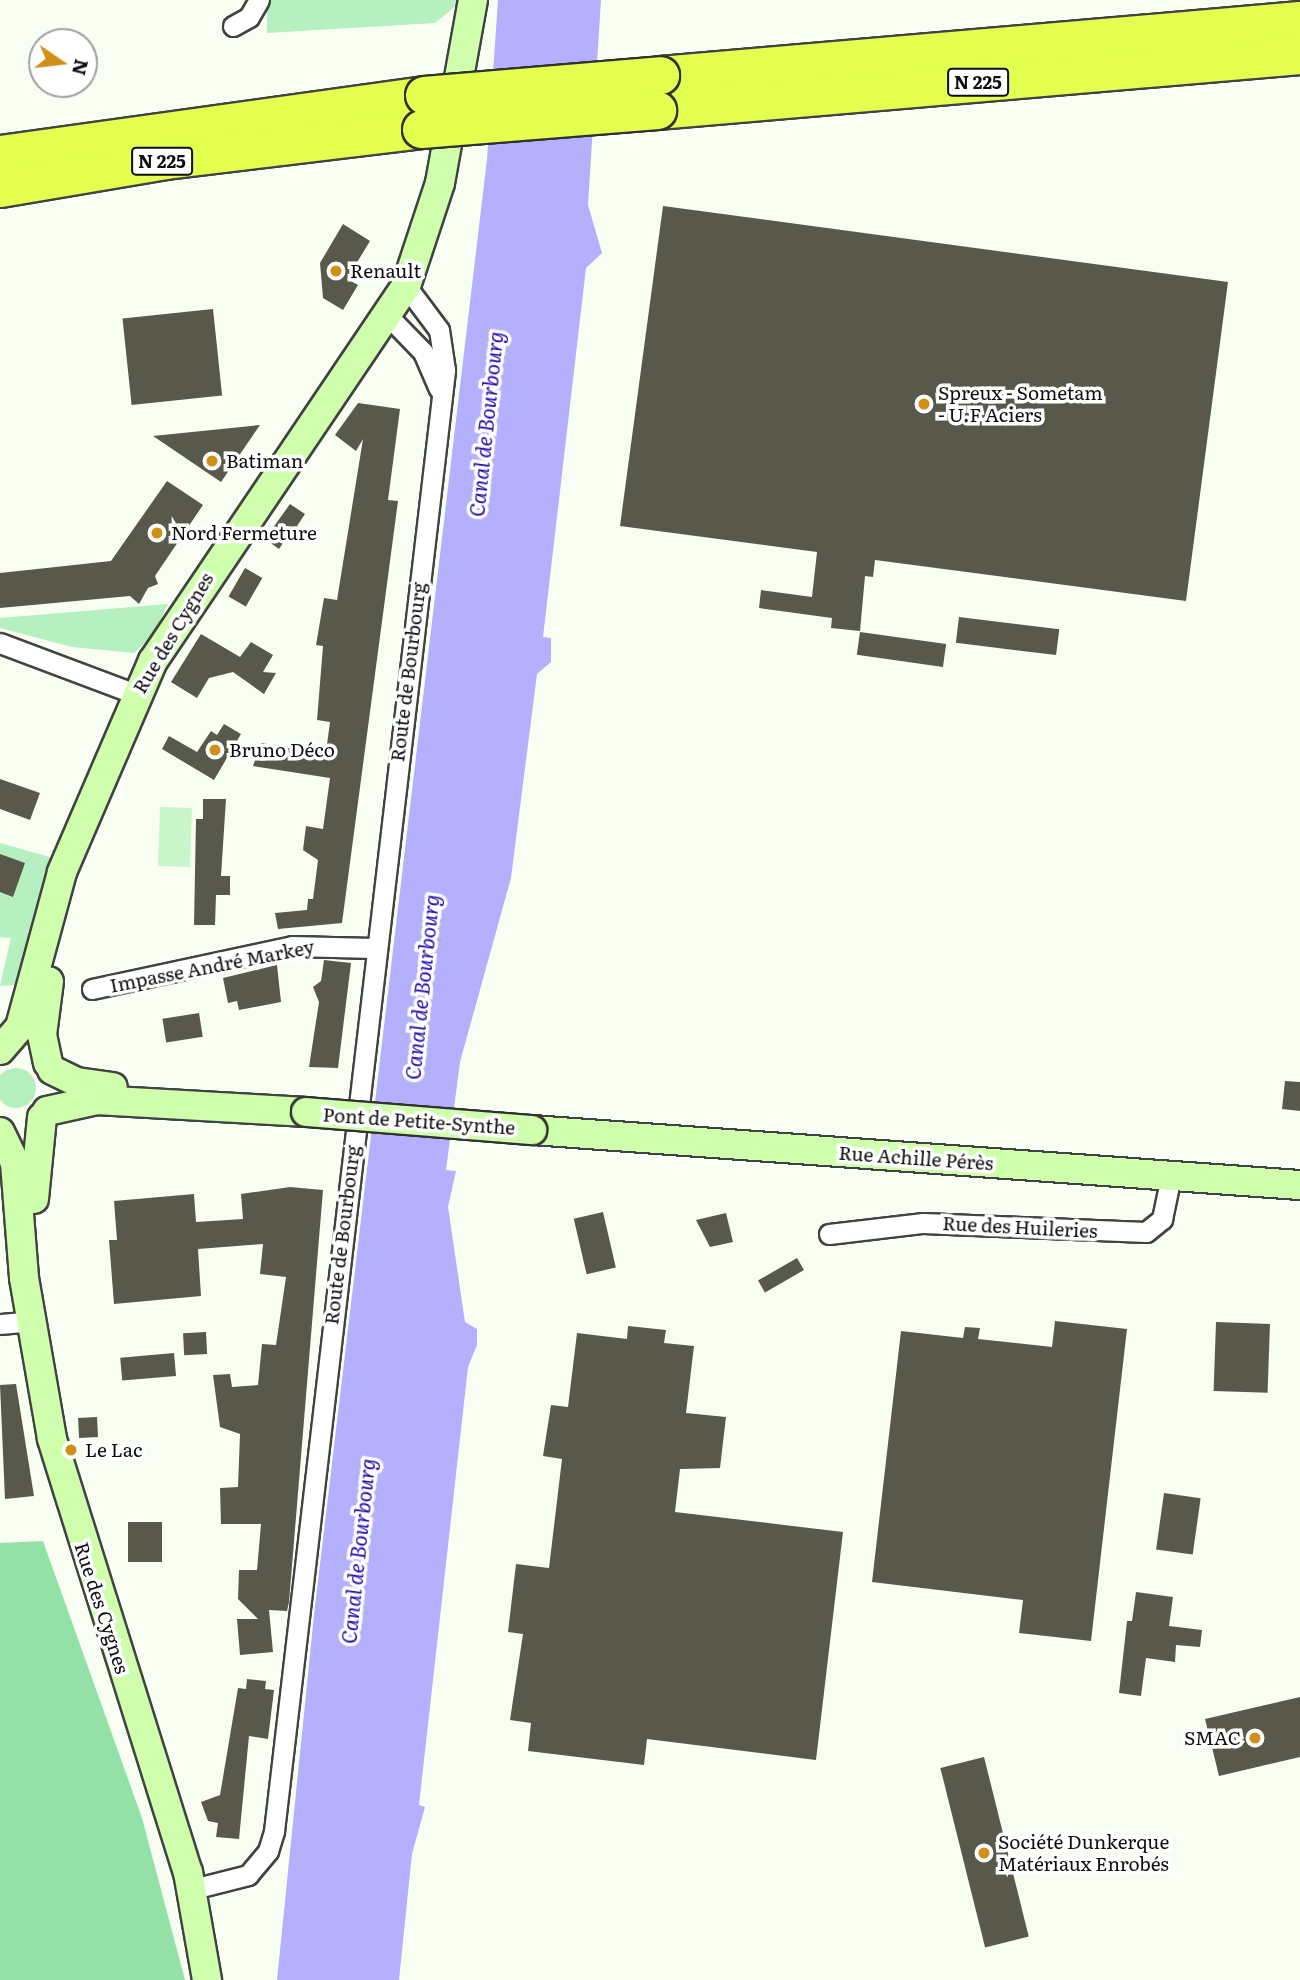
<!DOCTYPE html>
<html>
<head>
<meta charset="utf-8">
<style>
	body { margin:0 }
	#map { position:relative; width:1300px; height:1980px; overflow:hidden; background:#f8fff2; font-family:Literata,serif }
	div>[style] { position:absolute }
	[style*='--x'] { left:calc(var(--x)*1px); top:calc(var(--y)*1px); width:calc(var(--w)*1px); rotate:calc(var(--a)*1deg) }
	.green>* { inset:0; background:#b6efc0 }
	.round { border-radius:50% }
	.forest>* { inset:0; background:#93e1a7 }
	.pitch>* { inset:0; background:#c9f5cb; transform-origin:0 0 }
	.water>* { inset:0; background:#b5b0fd }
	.building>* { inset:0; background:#58594a; transform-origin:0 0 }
	.roads { filter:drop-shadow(2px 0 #424242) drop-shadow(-2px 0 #424242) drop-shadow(0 2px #424242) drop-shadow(0 -2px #424242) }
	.street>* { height:19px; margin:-9.5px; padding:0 9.5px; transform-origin:9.5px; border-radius:9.5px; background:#fff }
	.secondary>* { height:28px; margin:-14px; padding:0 14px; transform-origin:14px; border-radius:14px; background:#cfffad }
	.highway>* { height:37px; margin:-18.5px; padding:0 18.5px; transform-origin:18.5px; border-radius:18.5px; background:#e4ff50 }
	.bridges { filter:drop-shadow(2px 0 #313131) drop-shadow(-2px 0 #313131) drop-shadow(0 2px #313131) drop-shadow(0 -2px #313131) }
	.secondary-bridge>* { height:28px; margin:-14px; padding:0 14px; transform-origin:14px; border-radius:14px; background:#cfffad }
	.highway-bridge>* { height:37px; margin:-18.5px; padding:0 18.5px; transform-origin:18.5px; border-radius:18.5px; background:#e4ff50 }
	.dots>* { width:19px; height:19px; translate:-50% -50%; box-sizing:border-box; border:4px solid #fff; border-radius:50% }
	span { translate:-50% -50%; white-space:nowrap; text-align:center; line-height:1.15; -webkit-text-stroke:7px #fff; paint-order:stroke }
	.shield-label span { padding:2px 5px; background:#fff; border:2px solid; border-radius:5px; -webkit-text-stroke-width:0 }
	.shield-label { font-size:18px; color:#0f0f0f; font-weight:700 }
	.poi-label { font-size:19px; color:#0f0f0f }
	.left { translate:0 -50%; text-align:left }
	.right { translate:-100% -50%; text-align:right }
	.street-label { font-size:19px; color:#0f0f0f }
	.water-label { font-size:21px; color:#2009b0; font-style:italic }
	.north { position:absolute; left:28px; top:28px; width:70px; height:70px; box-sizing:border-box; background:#fff; border:2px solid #9f9f9f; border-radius:50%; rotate:104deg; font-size:19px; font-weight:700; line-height:28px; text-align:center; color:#0f0f0f }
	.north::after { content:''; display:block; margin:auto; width:24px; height:32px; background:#d08f17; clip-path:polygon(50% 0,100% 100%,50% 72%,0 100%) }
</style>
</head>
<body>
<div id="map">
	<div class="green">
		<div style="clip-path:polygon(267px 0,463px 0,435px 23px,267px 33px)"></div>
		<div style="clip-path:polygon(168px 604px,154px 634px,134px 653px,72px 647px,0 628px,0 618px)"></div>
		<div style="clip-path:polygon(0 843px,53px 858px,16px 985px,0 986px,11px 938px,0 937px)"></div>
		<div class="round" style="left:-4px;top:1068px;width:40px;height:40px"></div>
	</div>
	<div class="forest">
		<div style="clip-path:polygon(43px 1541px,142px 1818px,185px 1980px,0 1980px,0 1543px)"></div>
	</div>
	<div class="pitch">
		<div style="left:160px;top:807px;width:32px;height:59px;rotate:2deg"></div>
	</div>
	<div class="water">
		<div style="clip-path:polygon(498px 0,601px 0,588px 205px,602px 253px,586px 268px,543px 637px,551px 638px,551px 662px,537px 674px,511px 878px,460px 1062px,446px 1170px,456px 1171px,448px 1207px,465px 1322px,477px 1329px,477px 1345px,468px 1367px,419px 1805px,425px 1807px,412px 1854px,399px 1980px,277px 1980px,314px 1615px,487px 159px)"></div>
	</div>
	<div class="building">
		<div style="clip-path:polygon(663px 206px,1228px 282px,1186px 601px,875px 560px,873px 577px,865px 576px,860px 631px,831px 628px,832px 618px,759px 608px,761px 590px,812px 597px,817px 552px,620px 526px)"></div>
		<div style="clip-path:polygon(343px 224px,370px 241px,347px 279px,358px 285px,343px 310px,323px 298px,320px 263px)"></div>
		<div style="left:213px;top:309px;width:87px;height:91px;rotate:84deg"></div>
		<div style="clip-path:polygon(358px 403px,400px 409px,388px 500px,398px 501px,342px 923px,278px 929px,275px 913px,307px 910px,308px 899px,313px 899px,318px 860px,303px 850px,306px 826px,323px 829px,330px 778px,253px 766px,261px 743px,326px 752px,330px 722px,317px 720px,323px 646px,316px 645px,324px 598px,337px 600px,363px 439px,356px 451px,335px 435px)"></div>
		<div style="clip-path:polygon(260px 425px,221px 482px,153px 436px)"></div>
		<div style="clip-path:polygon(167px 481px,203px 505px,155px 576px,158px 584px,148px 588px,139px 604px,130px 596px,0 608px,0 573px,111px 561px)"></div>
		<div style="clip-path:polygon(290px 504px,305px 514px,297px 526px,304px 531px,297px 543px,287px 537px,279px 549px,265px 539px)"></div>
		<div style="left:245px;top:568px;width:20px;height:33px;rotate:30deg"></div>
		<div style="left:959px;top:617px;width:101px;height:26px;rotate:7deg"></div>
		<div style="left:860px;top:632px;width:87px;height:23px;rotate:8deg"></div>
		<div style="clip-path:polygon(201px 634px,240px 657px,251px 642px,273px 655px,263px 672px,276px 673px,264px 694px,233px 672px,209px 678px,197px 698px,171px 682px)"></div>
		<div style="clip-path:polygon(224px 724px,241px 734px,214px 780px,162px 749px,169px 736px,197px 752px,211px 731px,217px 735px)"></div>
		<div style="clip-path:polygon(0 779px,40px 793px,30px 820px,0 809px)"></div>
		<div style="clip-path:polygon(203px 799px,226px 799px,221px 876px,230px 876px,230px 895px,216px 895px,215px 925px,194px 925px,196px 819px,203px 819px)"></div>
		<div style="clip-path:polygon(0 854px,25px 863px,13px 897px,0 892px)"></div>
		<div style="clip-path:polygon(324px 960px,351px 963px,338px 1068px,309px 1067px,319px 1002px,313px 987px,321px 981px)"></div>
		<div style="clip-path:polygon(277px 965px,281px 1002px,239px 1010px,237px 1001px,228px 1003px,223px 978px)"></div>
		<div style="left:199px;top:1013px;width:24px;height:37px;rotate:81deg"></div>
		<div style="clip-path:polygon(1285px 1081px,1300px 1082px,1300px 1111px,1282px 1109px)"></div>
		<div style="clip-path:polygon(290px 1187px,323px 1190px,289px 1602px,287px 1611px,269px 1610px,273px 1652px,240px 1655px,237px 1619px,258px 1619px,238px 1599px,239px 1570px,257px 1570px,261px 1524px,221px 1524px,220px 1488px,238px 1487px,240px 1434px,220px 1427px,213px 1375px,230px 1374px,232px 1387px,258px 1385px,262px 1344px,276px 1345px,286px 1277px,260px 1274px,263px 1244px,198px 1249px,201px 1296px,114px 1304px,109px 1240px,117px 1240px,114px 1201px,194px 1194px,196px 1222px,243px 1219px,241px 1194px)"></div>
		<div style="left:603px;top:1212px;width:57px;height:30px;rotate:77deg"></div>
		<div style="clip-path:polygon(726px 1213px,733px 1242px,710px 1247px,696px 1220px)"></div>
		<div style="left:797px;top:1258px;width:14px;height:45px;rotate:60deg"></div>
		<div style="clip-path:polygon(1055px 1321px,1127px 1329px,1091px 1641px,1019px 1633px,1023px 1600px,872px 1582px,901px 1331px,963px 1338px,965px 1327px,980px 1328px,978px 1339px,1052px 1347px)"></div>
		<div style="left:1216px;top:1322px;width:54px;height:69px;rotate:2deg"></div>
		<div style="clip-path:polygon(628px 1326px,666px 1330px,664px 1343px,694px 1346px,686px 1413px,726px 1417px,720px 1468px,680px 1469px,675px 1512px,843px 1532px,816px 1760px,647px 1739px,644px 1765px,528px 1751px,531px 1723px,510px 1720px,523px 1634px,508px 1632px,516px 1564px,549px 1568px,562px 1459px,543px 1456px,551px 1405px,568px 1407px,577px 1333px,627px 1339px)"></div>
		<div style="left:206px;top:1332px;width:22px;height:23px;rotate:87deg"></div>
		<div style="left:174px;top:1353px;width:23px;height:54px;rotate:85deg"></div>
		<div style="clip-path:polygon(16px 1384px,34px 1496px,5px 1499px,0 1385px)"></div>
		<div style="left:97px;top:1417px;width:20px;height:19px;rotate:87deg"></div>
		<div style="left:1164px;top:1493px;width:37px;height:57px;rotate:8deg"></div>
		<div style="left:128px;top:1522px;width:34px;height:40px"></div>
		<div style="clip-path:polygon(1136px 1592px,1173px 1597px,1169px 1626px,1202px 1630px,1200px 1647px,1176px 1645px,1175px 1662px,1146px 1658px,1141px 1696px,1119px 1693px,1127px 1621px,1132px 1621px)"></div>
		<div style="clip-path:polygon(247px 1679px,266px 1681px,265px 1689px,274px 1690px,268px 1739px,249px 1736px,239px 1839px,216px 1837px,218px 1823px,208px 1821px,201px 1802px,220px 1795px,238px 1688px,246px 1689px)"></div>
		<div style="clip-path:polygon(1300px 1697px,1300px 1757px,1219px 1776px,1205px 1719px)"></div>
		<div style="left:984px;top:1757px;width:185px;height:45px;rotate:76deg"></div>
	</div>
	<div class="roads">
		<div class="street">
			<div style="--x:233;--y:26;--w:18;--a:-29"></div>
			<div style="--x:249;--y:17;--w:20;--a:-60"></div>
			<div style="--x:389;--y:317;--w:49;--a:45.8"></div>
			<div style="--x:423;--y:352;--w:40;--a:66.6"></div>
			<div style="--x:0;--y:643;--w:145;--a:20.6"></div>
			<div style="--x:92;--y:989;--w:205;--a:-12.1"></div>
			<div style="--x:292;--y:946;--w:82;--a:1.4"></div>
			<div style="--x:829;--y:1234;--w:95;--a:-6.7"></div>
			<div style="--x:923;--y:1223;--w:223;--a:2.3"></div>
			<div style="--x:1146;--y:1232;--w:21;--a:-39"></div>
			<div style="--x:1162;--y:1219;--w:44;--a:-78.2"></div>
			<div style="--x:0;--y:1324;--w:33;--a:-5"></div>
			<div style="--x:193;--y:1889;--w:57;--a:-14.3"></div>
			<div style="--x:248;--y:1875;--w:31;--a:-50"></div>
			<div style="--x:268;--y:1851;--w:21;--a:-73"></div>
			<div style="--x:274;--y:1831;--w:1471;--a:-83.32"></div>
			<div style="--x:445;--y:370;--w:40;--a:-98.5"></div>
			<div style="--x:439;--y:330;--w:55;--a:-126.9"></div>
		</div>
		<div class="secondary">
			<div style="--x:0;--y:1050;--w:30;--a:-49"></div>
			<div style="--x:20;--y:1027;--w:161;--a:-74.8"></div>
			<div style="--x:62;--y:872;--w:230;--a:-66.7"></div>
			<div style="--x:153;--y:661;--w:452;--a:-56"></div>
			<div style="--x:406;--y:286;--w:108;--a:-71.7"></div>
			<div style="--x:440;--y:183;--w:186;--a:-79.8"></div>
			<div style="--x:48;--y:1063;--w:29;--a:-102"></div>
			<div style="--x:42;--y:1035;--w:54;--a:-82.6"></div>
			<div style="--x:52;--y:1070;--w:28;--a:26"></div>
			<div style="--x:77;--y:1082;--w:36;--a:8"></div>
			<div style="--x:47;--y:1111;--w:51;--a:-12.4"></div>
			<div style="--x:97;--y:1100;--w:209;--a:3.3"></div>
			<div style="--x:532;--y:1130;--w:770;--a:4.1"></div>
			<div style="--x:0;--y:1132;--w:34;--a:64"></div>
			<div style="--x:15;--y:1163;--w:115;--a:85.5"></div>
			<div style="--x:24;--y:1278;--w:163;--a:80.1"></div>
			<div style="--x:52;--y:1439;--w:454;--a:72.6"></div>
			<div style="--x:188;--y:1872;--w:110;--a:80"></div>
			<div style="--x:34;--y:1199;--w:82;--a:-84.4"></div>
		</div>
		<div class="highway">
			<div style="--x:660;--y:75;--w:642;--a:-4.91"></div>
			<div style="--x:657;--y:110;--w:645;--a:-4.89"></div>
			<div style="--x:0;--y:154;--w:428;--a:-7.9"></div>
			<div style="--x:0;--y:188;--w:168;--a:-9.6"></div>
			<div style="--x:166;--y:160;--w:257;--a:-6.9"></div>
		</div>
	</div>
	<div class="bridges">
		<div class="secondary-bridge">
			<div style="--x:306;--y:1112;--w:227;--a:4.6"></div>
		</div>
		<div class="highway-bridge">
			<div style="--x:424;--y:95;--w:237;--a:-4.8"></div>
			<div style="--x:421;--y:129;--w:237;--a:-4.6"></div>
		</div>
	</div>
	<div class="dots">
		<div style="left:336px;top:271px;background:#d08f17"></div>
		<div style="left:924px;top:404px;background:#d08f17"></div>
		<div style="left:212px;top:461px;background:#d08f17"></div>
		<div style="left:157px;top:533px;background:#d08f17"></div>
		<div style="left:215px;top:750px;background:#d08f17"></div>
		<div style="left:71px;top:1450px;background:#d08f17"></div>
		<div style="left:1255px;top:1738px;background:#d08f17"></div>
		<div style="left:984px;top:1853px;background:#d08f17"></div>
	</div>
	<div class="shield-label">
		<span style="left:978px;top:82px">N 225</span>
		<span style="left:162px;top:161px">N 225</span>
	</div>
	<div class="poi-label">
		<span class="left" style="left:350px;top:271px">Renault</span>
		<span class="left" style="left:938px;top:404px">Spreux - Sometam<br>- U.F Aciers</span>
		<span class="left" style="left:226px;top:461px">Batiman</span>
		<span class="left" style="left:171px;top:533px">Nord Fermeture</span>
		<span class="left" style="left:229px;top:750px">Bruno Déco</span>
		<span class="left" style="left:85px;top:1450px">Le Lac</span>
		<span class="right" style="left:1241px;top:1738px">SMAC</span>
		<span class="left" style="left:998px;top:1853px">Société Dunkerque<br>Matériaux Enrobés</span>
	</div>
	<div class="street-label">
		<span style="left:173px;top:633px;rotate:-59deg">Rue des Cygnes</span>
		<span style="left:408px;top:672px;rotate:-83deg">Route de Bourbourg</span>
		<span style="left:212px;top:966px;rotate:-11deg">Impasse André Markey</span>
		<span style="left:419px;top:1121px;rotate:4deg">Pont de Petite-Synthe</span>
		<span style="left:916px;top:1158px;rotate:4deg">Rue Achille Pérès</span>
		<span style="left:1020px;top:1227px;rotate:3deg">Rue des Huileries</span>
		<span style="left:342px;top:1235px;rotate:-83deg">Route de Bourbourg</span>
		<span style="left:102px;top:1608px;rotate:72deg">Rue des Cygnes</span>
	</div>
	<div class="water-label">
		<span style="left:485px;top:424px;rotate:-84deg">Canal de Bourbourg</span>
		<span style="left:421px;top:987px;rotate:-84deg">Canal de Bourbourg</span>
		<span style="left:357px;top:1551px;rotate:-84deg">Canal de Bourbourg</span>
	</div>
	<div class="north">N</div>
</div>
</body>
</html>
